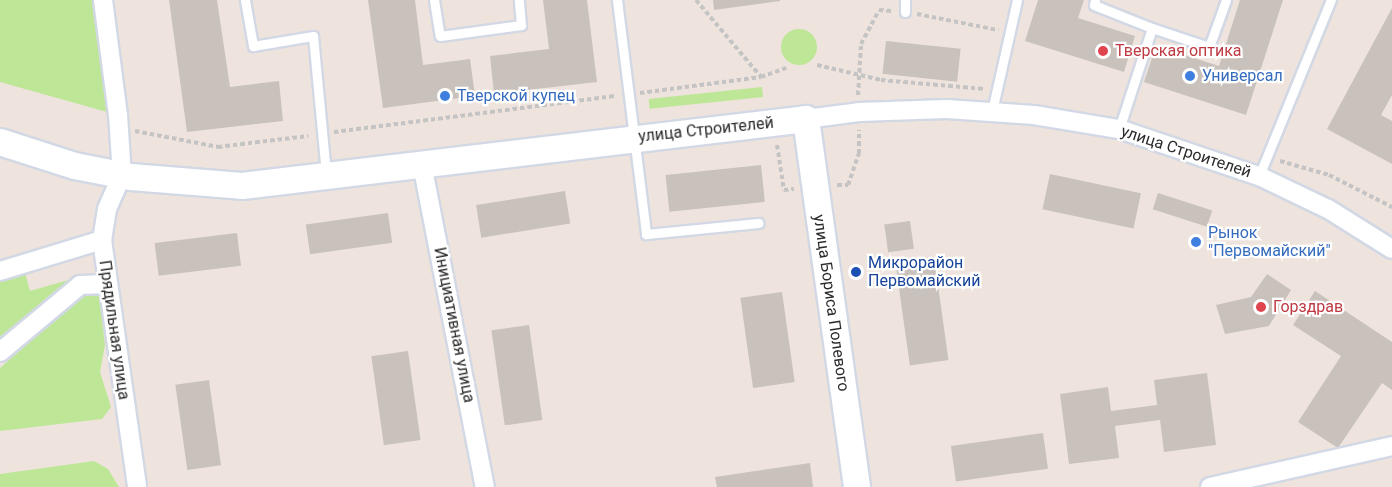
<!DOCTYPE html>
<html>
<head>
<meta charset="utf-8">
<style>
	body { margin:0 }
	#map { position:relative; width:1392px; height:487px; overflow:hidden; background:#eee4dd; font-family:Roboto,sans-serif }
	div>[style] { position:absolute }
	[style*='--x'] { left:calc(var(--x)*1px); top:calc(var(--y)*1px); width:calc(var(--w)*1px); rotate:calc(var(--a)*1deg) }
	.green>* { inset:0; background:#bee697; transform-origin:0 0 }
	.round { border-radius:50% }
	.building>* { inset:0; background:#c9c1bc; transform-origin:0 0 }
	.path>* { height:4px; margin-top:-2px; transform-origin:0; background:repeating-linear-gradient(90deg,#c4c4c4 0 4.5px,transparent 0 7.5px) }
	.roads { filter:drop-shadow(2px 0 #d2d8e4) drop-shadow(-2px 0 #d2d8e4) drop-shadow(0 2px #d2d8e4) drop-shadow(0 -2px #d2d8e4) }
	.service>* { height:9px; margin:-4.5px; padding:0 4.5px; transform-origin:4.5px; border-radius:4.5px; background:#fff }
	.minor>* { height:18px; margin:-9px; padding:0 9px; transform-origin:9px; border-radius:9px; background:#fff }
	.secondary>* { height:26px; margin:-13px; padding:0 13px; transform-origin:13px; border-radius:13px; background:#fff }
	.dots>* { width:16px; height:16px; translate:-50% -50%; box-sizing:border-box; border:3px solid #fff; border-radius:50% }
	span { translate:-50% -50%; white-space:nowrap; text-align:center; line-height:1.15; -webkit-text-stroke:4.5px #fff; paint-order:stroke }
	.health-label { font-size:16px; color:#be3a42 }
	.left { translate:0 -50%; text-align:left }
	.shop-label { font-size:16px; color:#366cbe }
	.street-label { font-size:16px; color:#2b2b2b }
	.transit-label { font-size:16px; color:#164399 }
</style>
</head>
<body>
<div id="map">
	<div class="green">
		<div style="clip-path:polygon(0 0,92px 0,107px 112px,0 82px)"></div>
		<div class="round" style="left:781px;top:29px;width:36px;height:36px"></div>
		<div style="left:762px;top:87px;width:10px;height:114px;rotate:84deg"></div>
		<div style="clip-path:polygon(25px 273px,30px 291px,72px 279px,0 343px,0 281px)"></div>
		<div style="clip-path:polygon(99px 294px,105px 345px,100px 372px,111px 407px,102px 419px,0 431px,0 368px,83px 295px)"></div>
		<div style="clip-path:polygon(94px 461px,108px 469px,119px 487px,0 487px,0 474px)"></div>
	</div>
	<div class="building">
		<div style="clip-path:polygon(169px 0,217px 0,230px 87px,279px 81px,283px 121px,187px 132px)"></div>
		<div style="clip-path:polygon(368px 0,415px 0,423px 65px,470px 59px,475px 96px,383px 108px)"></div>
		<div style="clip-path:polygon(543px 0,587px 0,597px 82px,494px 94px,490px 56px,549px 49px)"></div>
		<div style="clip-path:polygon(713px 0,780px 0,780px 1px,714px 10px)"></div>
		<div style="clip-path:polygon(1038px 0,1084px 0,1078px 18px,1135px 36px,1124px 72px,1025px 41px)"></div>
		<div style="clip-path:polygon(1240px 0,1283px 0,1246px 115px,1144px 82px,1156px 46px,1219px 66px)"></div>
		<div style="clip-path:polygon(1392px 8px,1392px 95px,1381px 115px,1392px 121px,1392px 164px,1327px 129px)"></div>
		<div style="left:886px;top:41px;width:75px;height:33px;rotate:6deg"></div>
		<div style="left:761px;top:165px;width:37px;height:96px;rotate:84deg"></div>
		<div style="left:1050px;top:174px;width:93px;height:36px;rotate:12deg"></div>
		<div style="left:565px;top:191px;width:33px;height:90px;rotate:81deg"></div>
		<div style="left:1158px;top:193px;width:57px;height:17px;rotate:18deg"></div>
		<div style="left:388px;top:213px;width:30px;height:83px;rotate:82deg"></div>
		<div style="left:910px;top:221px;width:28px;height:26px;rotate:82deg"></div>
		<div style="left:237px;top:233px;width:33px;height:83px;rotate:83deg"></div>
		<div style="left:935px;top:264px;width:97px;height:39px;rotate:82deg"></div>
		<div style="clip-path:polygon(1267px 274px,1291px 290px,1269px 326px,1225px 334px,1216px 305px,1251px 297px)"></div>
		<div style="clip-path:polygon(1315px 291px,1392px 342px,1392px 390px,1382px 383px,1338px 448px,1298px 422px,1341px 356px,1293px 325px)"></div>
		<div style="left:782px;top:292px;width:91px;height:42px;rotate:82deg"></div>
		<div style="left:529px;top:325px;width:96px;height:38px;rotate:82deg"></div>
		<div style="left:408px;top:351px;width:90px;height:37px;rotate:82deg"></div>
		<div style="clip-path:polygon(1207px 373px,1216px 445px,1164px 452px,1160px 420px,1115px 426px,1119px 458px,1069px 464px,1060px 394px,1108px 387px,1111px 411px,1157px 405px,1154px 380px)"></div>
		<div style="left:209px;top:380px;width:86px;height:34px;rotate:82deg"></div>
		<div style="left:1043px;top:433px;width:36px;height:93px;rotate:82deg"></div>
		<div style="clip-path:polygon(810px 463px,813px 487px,717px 487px,715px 477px)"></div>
	</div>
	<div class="path">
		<div style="--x:696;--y:0;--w:101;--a:49.8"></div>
		<div style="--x:917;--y:14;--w:83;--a:11.2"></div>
		<div style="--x:817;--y:65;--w:66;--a:13.2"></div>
		<div style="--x:881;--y:80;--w:104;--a:4.9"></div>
		<div style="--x:640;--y:93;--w:122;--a:-7.5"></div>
		<div style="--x:761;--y:77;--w:27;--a:-20"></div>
		<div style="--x:858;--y:95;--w:51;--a:-86.6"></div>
		<div style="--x:861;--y:44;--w:38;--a:-62"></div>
		<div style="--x:879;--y:10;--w:13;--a:4"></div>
		<div style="--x:135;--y:131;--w:85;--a:10.9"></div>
		<div style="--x:218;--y:147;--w:91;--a:-7"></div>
		<div style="--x:334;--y:132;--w:283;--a:-7.3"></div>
		<div style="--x:777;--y:145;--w:46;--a:81.2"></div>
		<div style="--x:784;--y:190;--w:10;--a:-6"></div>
		<div style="--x:1280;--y:161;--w:51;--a:15.9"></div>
		<div style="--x:1329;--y:175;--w:71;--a:26.9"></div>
		<div style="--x:837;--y:185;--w:11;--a:0"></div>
		<div style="--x:848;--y:185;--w:34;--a:-71"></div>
		<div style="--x:859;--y:153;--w:23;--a:-90"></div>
	</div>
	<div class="roads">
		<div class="service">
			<div style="--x:245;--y:0;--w:47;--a:80.1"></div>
			<div style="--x:253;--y:46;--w:61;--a:-9.5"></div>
			<div style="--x:313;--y:36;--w:139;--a:84.6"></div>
			<div style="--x:434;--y:0;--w:36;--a:81"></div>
			<div style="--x:440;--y:36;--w:82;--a:-7.7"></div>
			<div style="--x:521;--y:25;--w:25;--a:-95"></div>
			<div style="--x:617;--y:0;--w:236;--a:82.9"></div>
			<div style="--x:646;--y:234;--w:113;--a:-5.6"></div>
			<div style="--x:1095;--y:0;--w:5;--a:101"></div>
			<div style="--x:1094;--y:5;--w:62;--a:21.6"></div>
			<div style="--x:1152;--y:28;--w:106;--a:108.1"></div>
			<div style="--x:905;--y:12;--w:12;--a:-90"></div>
			<div style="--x:1152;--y:28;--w:60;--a:18.4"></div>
			<div style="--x:1209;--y:47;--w:50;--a:-70.1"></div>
			<div style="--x:992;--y:111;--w:114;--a:-77.3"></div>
			<div style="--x:1259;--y:176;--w:190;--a:-67.8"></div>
		</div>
		<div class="minor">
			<div style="--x:103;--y:0;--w:116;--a:82.6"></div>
			<div style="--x:118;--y:115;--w:60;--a:86.2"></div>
			<div style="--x:122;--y:175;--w:37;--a:114"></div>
			<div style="--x:107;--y:209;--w:31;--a:99"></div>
			<div style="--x:102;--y:240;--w:249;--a:81.9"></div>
			<div style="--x:806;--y:119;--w:53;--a:-7.5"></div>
			<div style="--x:859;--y:112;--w:88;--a:-2"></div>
			<div style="--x:947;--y:109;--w:87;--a:3.9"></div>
			<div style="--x:1034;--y:115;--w:86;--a:9.4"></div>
			<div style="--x:1119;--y:129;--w:148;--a:18.6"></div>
			<div style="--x:1259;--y:176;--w:76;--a:25.6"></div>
			<div style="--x:1328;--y:209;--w:75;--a:32"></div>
			<div style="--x:422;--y:164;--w:329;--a:79"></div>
			<div style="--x:0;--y:271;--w:107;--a:-16.9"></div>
			<div style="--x:0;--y:352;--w:104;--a:-39.9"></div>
			<div style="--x:80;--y:285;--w:26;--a:-2"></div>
			<div style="--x:1210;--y:487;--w:187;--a:-12.7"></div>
		</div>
		<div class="secondary">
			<div style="--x:0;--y:142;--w:79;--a:17.7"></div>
			<div style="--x:75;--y:166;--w:57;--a:11.1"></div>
			<div style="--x:131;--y:177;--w:111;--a:4.6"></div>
			<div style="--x:242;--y:186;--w:568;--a:-6.77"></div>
			<div style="--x:806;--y:119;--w:372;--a:82.1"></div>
		</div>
	</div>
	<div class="dots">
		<div style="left:1103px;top:51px;background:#e0444e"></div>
		<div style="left:1190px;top:76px;background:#3f7fe0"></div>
		<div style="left:445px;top:96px;background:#3f7fe0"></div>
		<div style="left:1196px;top:242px;background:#3f7fe0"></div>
		<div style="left:856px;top:272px;background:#1a4fb4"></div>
		<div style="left:1261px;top:307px;background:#e0444e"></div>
	</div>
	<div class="health-label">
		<span class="left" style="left:1115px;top:51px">Тверская оптика</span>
		<span class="left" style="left:1273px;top:307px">Горздрав</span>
	</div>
	<div class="shop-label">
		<span class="left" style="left:1202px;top:76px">Универсал</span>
		<span class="left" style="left:457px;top:96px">Тверской купец</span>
		<span class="left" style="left:1208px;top:242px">Рынок<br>"Первомайский"</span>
	</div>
	<div class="street-label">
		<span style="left:706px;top:130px;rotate:-6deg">улица Строителей</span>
		<span style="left:1186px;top:152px;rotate:18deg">улица Строителей</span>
		<span style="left:831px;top:303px;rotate:82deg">улица Бориса Полевого</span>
		<span style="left:454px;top:325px;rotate:79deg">Инициативная улица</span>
		<span style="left:114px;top:330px;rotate:82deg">Прядильная улица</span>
	</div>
	<div class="transit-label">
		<span class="left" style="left:868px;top:272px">Микрорайон<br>Первомайский</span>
	</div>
</div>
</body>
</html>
